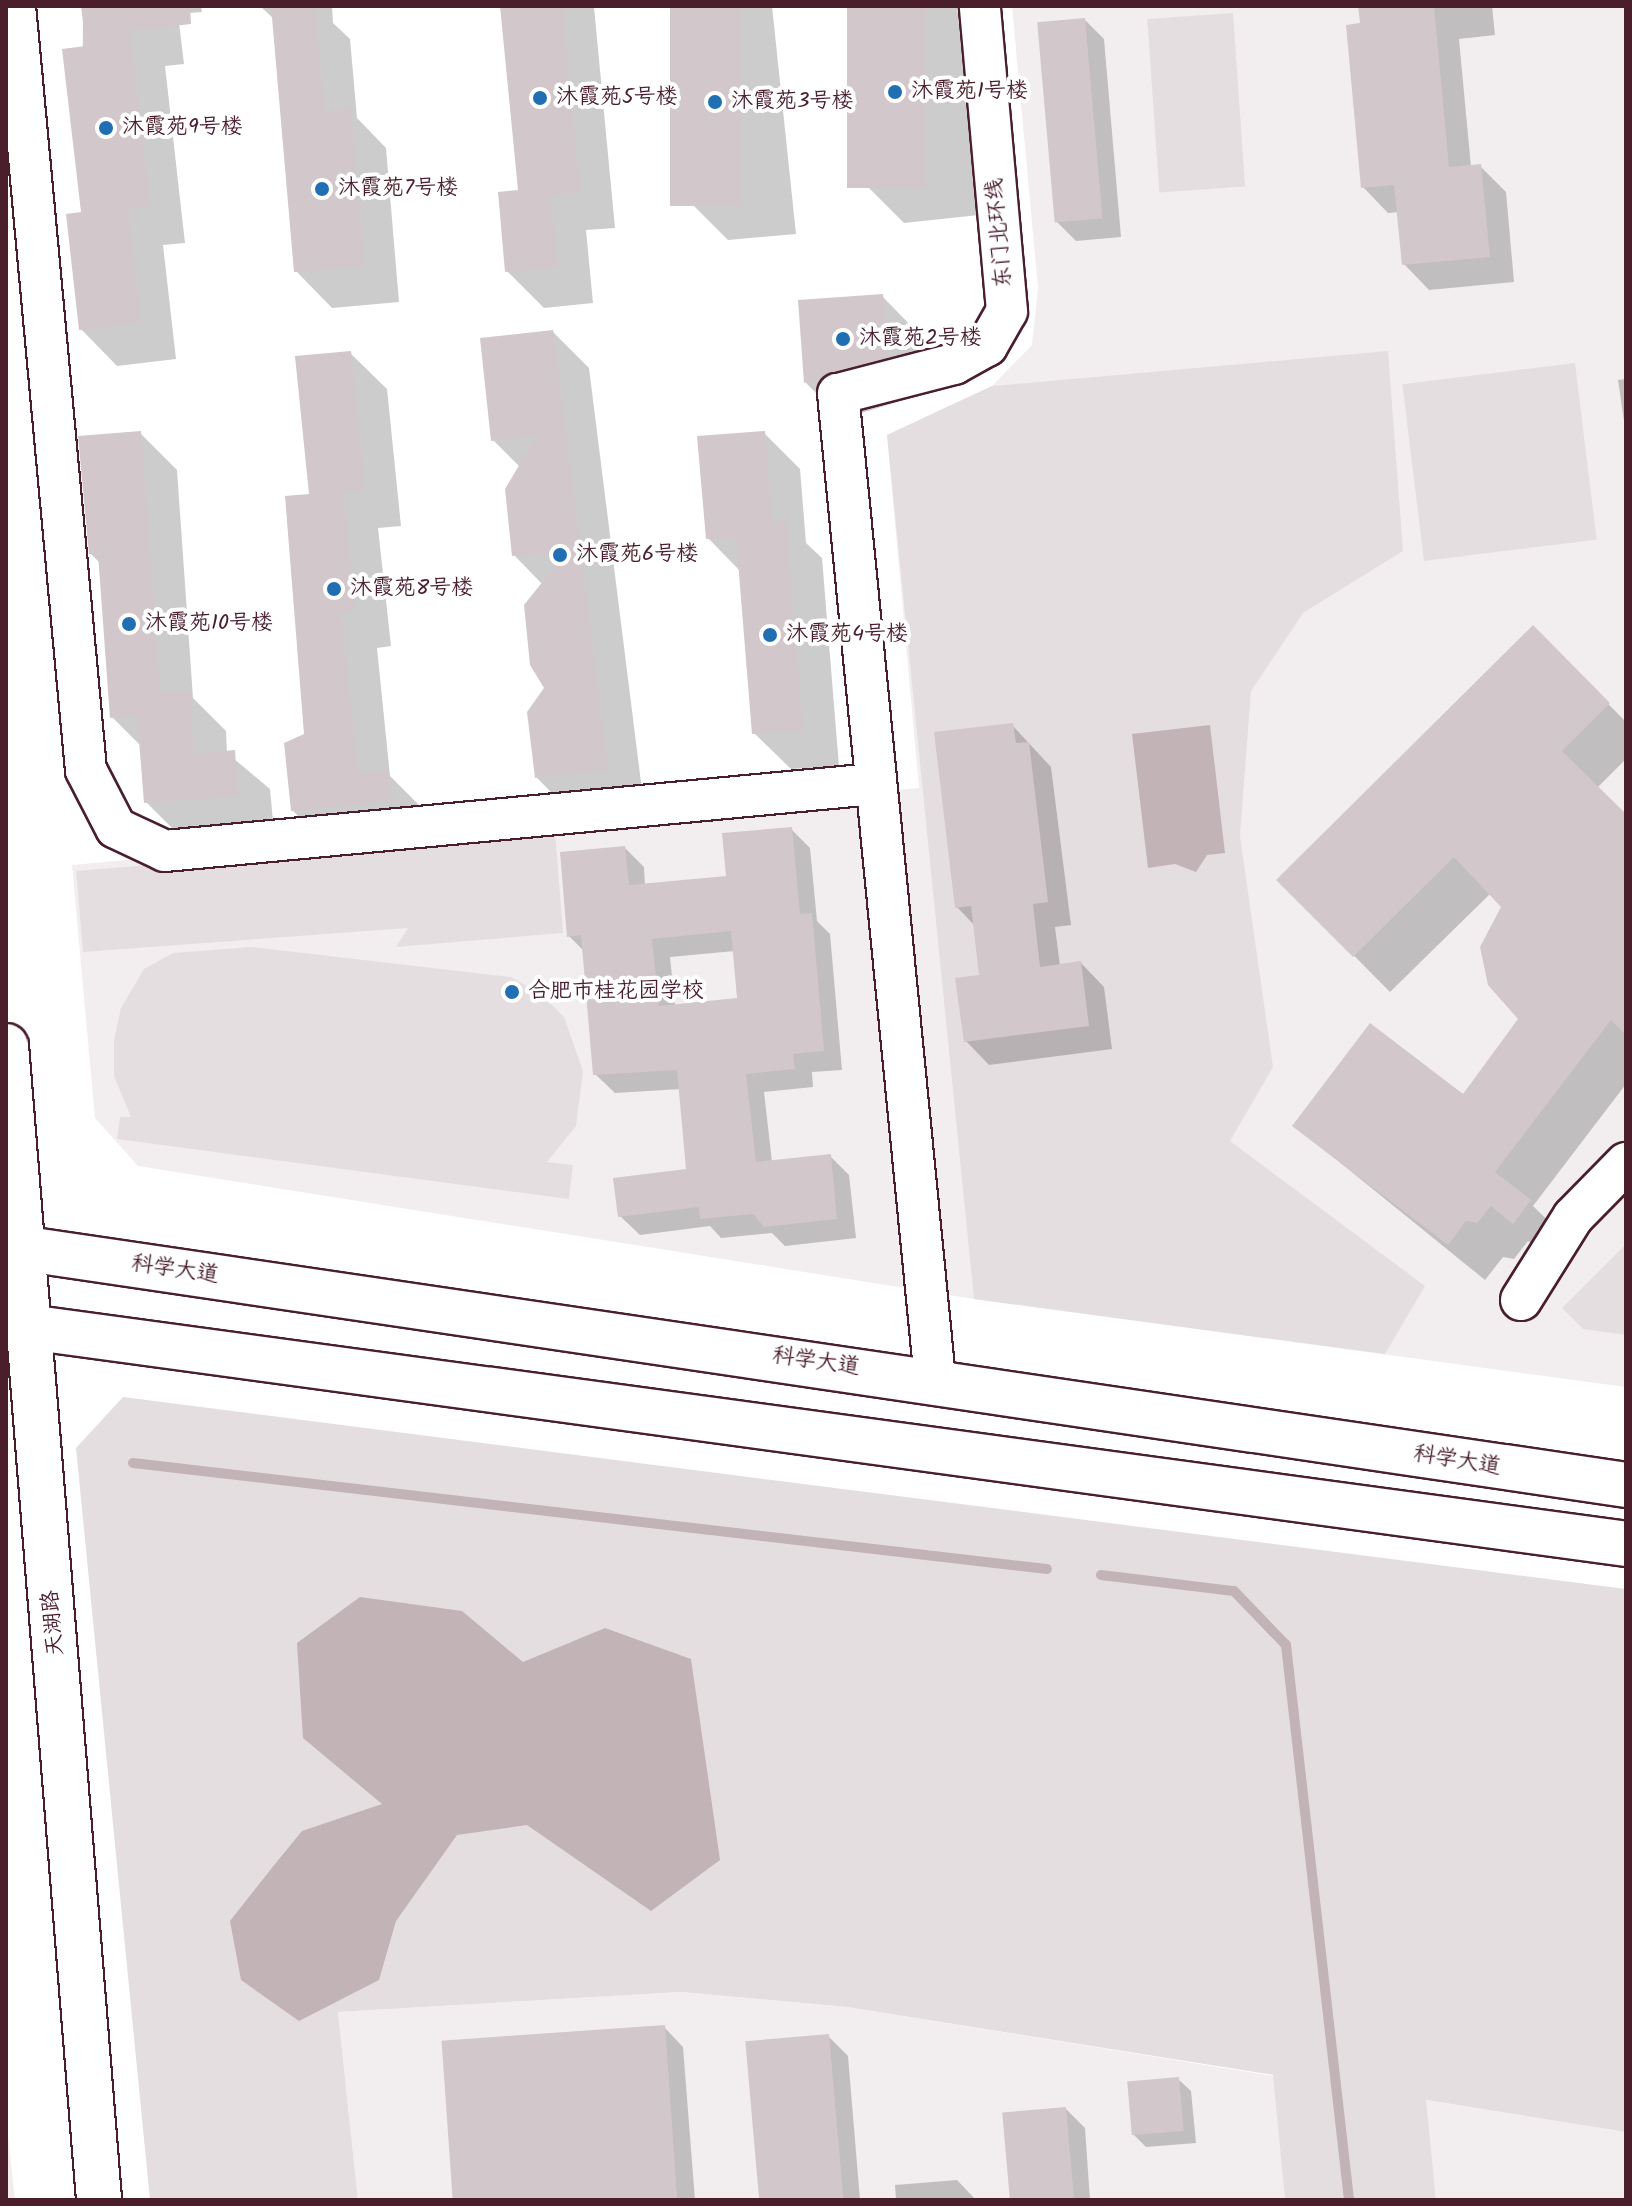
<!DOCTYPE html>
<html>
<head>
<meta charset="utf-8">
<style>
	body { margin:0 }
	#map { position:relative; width:1632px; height:2206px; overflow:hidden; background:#fff; font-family:Kalam,"LXGW WenKai TC",sans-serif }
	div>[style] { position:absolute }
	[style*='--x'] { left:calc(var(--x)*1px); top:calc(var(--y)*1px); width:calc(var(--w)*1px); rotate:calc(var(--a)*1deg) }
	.built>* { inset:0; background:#f2eeef }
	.green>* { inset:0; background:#e5dee0; transform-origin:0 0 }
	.water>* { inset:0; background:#c1b3b6 }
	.shadow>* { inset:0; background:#0003 }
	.stream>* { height:10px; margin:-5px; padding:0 5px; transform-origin:5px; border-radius:5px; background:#c1b3b6 }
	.building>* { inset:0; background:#d2c7cb; transform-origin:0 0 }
	.roads { filter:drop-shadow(2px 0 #4a1f2b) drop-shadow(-2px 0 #4a1f2b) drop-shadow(0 2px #4a1f2b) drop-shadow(0 -2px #4a1f2b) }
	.street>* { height:40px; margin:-20px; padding:0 20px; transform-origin:20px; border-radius:20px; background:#fff }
	.secondary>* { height:44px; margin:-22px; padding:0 22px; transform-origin:22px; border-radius:22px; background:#fff }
	.primary>* { height:44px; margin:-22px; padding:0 22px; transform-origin:22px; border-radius:22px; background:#fff }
	.dots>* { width:22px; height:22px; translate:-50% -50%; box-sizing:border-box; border:4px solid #fff; border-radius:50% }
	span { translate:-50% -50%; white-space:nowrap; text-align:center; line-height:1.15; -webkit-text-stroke:8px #fff; paint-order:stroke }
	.poi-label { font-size:22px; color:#4a1f2b }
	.left { translate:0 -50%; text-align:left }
	.street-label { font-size:22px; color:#4a1f2b }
	.frame { position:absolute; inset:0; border:8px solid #4a1f2b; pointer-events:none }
</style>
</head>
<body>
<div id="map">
	<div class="built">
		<div style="clip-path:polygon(1012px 6px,1626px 6px,1626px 1387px,974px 1299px,138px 1166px,95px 1118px,72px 865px,919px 788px,887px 435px,992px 386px,1032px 345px,1038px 287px)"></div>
		<div style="clip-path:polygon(681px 1992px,847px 2007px,1274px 2076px,1285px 2200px,358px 2200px,338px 2012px)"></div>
		<div style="clip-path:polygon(1425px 2100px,1626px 2132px,1626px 2200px,1436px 2200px)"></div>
		<div style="clip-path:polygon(6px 2118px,15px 2200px,6px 2200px)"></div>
	</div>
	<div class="green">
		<div style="left:1233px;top:13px;width:174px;height:86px;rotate:86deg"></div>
		<div style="clip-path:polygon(1388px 351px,1403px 551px,1303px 613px,1251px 691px,1240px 836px,1273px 1067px,1230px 1141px,1425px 1286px,1385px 1354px,974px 1299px,887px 435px,992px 386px)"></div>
		<div style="left:1575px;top:363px;width:178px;height:174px;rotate:83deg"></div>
		<div style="clip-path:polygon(555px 831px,563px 933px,396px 947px,408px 928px,83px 952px,76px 871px)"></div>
		<div style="clip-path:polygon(251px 947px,511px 977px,542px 995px,564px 1017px,583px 1071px,576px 1126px,547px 1162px,573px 1165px,569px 1199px,117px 1139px,120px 1117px,131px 1117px,114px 1076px,114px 1040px,121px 1008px,144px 969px,173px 953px)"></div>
		<div style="clip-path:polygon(1626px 1244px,1626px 1335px,1583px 1329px,1562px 1308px)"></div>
		<div style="clip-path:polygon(123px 1397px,1626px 1589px,1626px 2132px,1426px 2100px,1436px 2200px,1285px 2200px,1273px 2075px,847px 2007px,681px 1992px,338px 2012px,358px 2200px,150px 2200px,76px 1448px)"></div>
	</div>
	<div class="water">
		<div style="clip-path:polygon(1210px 725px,1225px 853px,1207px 855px,1196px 872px,1175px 864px,1148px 868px,1132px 734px)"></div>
		<div style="clip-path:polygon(360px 1597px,462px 1611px,523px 1662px,605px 1628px,691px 1659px,720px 1860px,651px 1911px,527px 1825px,457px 1835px,396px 1921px,379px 1980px,299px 2021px,241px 1980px,230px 1921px,275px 1864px,302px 1831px,382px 1804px,303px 1738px,297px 1643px)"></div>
	</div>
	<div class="shadow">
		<div style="clip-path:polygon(83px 6px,201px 6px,202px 12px,178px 14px,184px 64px,165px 66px,185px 243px,163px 245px,176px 359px,117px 366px,81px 329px)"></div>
		<div style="clip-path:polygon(260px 6px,332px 6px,333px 23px,350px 39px,357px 118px,386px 148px,399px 302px,332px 308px,296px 271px,275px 20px)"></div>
		<div style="clip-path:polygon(502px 6px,594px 7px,615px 228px,586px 230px,593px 303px,544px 308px,507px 271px,520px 192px)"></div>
		<div style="clip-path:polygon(672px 6px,772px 6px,796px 234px,728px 240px,692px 204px)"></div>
		<div style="clip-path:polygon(849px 6px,957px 6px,979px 215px,904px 223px,867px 186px)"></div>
		<div style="clip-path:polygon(1360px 6px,1492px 6px,1495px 35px,1459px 39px,1471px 167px,1480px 166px,1506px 192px,1514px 282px,1429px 290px,1404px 264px,1399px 212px,1388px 213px,1363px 187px)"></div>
		<div style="clip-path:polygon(1085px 20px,1104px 39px,1121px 237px,1076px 241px,1057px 222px)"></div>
		<div style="clip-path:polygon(882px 296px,918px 333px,923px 394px,842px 419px,806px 383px,800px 302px)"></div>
		<div style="clip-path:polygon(553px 332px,589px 368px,644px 806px,573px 814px,537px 778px,547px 688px,543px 585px,514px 555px,520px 467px,493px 440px)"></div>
		<div style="clip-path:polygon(350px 353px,387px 389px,401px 526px,378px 528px,391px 646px,377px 648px,390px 776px,423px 809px,330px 847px,293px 811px,306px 735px,311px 495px)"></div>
		<div style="clip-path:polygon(1626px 379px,1626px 435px,1618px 380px)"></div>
		<div style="clip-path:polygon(140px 433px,177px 470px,193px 698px,226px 731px,227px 753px,270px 789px,274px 832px,182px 838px,146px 802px,142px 747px,112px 717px,101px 564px,91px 554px)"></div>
		<div style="clip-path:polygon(764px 433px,800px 469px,806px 543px,822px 558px,839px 766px,791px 769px,754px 733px,741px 572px,708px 538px)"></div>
		<div style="clip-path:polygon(1533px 628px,1626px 722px,1626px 759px,1597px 788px,1626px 816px,1626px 1084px,1533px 1206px,1566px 1238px,1550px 1258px,1528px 1241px,1514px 1259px,1503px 1257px,1485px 1280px,1295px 1126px,1463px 1096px,1520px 1018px,1504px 907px,1491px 893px,1390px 992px,1279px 880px)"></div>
		<div style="clip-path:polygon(1012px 725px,1051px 767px,1071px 925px,1055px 927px,1060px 966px,1081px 963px,1104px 987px,1112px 1049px,989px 1065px,966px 1041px,981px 976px,975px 926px,957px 907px)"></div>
		<div style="clip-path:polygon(evenodd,791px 829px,810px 848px,817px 921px,830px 934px,842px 1070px,812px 1072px,813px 1087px,764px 1092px,772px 1162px,830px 1156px,849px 1175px,856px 1238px,785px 1246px,772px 1233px,721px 1238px,710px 1226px,640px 1235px,620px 1216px,688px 1171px,681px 1089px,615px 1093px,595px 1074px,584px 951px,569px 936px,625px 848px,644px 867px,645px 886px,728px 878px,791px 829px,735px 951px,739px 1000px,675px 1006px,670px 957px,735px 951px)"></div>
		<div style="clip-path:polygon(664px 2027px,683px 2047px,695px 2200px,456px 2200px)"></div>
		<div style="clip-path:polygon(828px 2036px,848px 2056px,860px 2200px,761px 2200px)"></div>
		<div style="clip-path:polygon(1178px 2079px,1191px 2091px,1196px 2143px,1146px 2147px,1134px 2135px)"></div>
		<div style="clip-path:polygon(1066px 2109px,1085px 2128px,1090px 2200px,1011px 2200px)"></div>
		<div style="clip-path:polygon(957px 2180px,976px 2200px,896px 2200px,895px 2185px)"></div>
	</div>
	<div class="stream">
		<div style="--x:133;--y:1463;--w:920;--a:6.62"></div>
		<div style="--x:1101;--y:1575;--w:134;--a:6.9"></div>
		<div style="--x:1234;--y:1591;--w:75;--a:46.1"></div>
		<div style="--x:1286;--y:1645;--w:559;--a:83.52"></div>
	</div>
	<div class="building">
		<div style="clip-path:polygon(81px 6px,190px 6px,191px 24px,130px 31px,150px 207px,128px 210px,141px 323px,79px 330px,66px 214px,81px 212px,62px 49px,86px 46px)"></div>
		<div style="clip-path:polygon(271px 6px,315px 6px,324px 111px,351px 109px,364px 266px,294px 272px)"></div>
		<div style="clip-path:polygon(500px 6px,562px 6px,580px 192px,550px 195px,558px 267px,505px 272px,498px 192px,518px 190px)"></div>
		<div style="left:670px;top:6px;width:71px;height:200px"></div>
		<div style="left:847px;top:6px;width:79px;height:182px"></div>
		<div style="clip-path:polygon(1358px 6px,1434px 6px,1449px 167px,1481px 164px,1490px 257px,1402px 265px,1394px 185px,1361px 188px,1346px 25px,1360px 23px)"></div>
		<div style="left:1085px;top:18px;width:201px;height:48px;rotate:85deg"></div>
		<div style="clip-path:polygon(883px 294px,887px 358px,804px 383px,798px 300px)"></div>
		<div style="clip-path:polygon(553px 330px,608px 770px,535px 778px,527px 712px,544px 688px,530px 665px,524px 605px,568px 550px,512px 556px,505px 489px,537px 435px,491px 441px,480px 338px)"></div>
		<div style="clip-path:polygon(351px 351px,365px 490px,343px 492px,355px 610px,341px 612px,358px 773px,388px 770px,391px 801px,291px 811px,284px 743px,304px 734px,285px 496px,309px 494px,295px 356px)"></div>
		<div style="clip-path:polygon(141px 431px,160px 694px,190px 692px,194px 754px,235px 750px,238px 796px,144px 803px,137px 715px,110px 718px,98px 554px,89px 554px,78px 436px)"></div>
		<div style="clip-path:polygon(765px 431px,772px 521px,786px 520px,803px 730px,752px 734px,736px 537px,706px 539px,697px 436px)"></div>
		<div style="clip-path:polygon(1533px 625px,1610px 703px,1562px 751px,1626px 814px,1626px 1035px,1611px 1020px,1495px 1172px,1531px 1200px,1513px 1224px,1491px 1206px,1477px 1223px,1466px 1221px,1448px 1245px,1292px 1126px,1370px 1023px,1463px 1094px,1518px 1019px,1488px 985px,1480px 947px,1501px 907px,1454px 857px,1353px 957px,1276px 880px)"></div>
		<div style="clip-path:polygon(1013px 723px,1016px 743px,1029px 742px,1048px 902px,1033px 904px,1040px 967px,1081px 961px,1089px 1026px,964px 1042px,955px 978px,979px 975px,971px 906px,955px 908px,934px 732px)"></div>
		<div style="clip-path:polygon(evenodd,792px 827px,800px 914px,812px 913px,824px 1051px,793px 1054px,795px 1069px,746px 1074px,756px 1162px,831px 1154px,837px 1219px,764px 1227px,753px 1214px,700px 1219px,699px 1207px,618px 1217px,613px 1178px,686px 1169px,677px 1070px,593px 1075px,581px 935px,567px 937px,560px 852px,625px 846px,629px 885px,726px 876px,722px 833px,792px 827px,731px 931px,737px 998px,659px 1006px,652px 939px,731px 931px)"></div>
		<div style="left:665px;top:2025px;width:175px;height:224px;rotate:86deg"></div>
		<div style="left:829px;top:2034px;width:167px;height:84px;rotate:85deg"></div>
		<div style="left:1179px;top:2077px;width:54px;height:52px;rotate:85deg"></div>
		<div style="left:1066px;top:2107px;width:93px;height:64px;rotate:85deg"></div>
	</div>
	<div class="roads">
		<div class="street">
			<div style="--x:15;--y:6;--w:767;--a:84.69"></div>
			<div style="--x:86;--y:770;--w:65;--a:62.7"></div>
			<div style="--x:116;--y:828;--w:54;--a:25.1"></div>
			<div style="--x:165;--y:851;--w:712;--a:-5.4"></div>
			<div style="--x:1521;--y:1300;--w:98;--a:-57.9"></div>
			<div style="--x:1573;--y:1217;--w:76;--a:-45.5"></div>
			<div style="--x:935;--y:1379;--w:990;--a:-95.62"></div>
			<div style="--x:838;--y:394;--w:120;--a:-14.5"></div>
			<div style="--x:954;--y:364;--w:38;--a:-29"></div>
			<div style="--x:987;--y:346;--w:40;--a:-60.3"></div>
			<div style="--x:1007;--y:311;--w:306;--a:-95.1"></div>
		</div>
		<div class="secondary">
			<div style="--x:6;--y:1046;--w:1158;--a:85.39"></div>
		</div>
		<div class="primary">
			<div style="--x:6;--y:1246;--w:1638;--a:8.39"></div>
			<div style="--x:6;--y:1324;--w:1635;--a:7.73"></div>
		</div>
	</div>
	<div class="dots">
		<div style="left:895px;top:92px;background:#1f6fb2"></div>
		<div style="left:540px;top:98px;background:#1f6fb2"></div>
		<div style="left:715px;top:102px;background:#1f6fb2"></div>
		<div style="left:106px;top:128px;background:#1f6fb2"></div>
		<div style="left:322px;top:189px;background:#1f6fb2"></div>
		<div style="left:843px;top:339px;background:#1f6fb2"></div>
		<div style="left:560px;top:555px;background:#1f6fb2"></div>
		<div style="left:334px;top:589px;background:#1f6fb2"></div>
		<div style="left:129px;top:624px;background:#1f6fb2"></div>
		<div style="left:770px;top:635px;background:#1f6fb2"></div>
		<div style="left:512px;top:992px;background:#1f6fb2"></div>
	</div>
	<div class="poi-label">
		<span class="left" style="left:911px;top:92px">沐霞苑1号楼</span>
		<span class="left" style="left:556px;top:98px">沐霞苑5号楼</span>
		<span class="left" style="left:731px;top:102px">沐霞苑3号楼</span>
		<span class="left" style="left:122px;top:128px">沐霞苑9号楼</span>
		<span class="left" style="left:338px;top:189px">沐霞苑7号楼</span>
		<span class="left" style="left:859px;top:339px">沐霞苑2号楼</span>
		<span class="left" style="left:576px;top:555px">沐霞苑6号楼</span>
		<span class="left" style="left:350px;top:589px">沐霞苑8号楼</span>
		<span class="left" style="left:145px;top:624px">沐霞苑10号楼</span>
		<span class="left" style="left:786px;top:635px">沐霞苑4号楼</span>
		<span class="left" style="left:528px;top:992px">合肥市桂花园学校</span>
	</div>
	<div class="street-label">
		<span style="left:1000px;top:233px;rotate:-95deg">东门北环线</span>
		<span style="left:175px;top:1270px;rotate:8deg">科学大道</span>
		<span style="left:816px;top:1362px;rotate:8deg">科学大道</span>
		<span style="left:1457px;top:1461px;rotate:9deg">科学大道</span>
		<span style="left:54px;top:1623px;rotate:-95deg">天湖路</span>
	</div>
	<div class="frame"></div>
</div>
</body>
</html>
